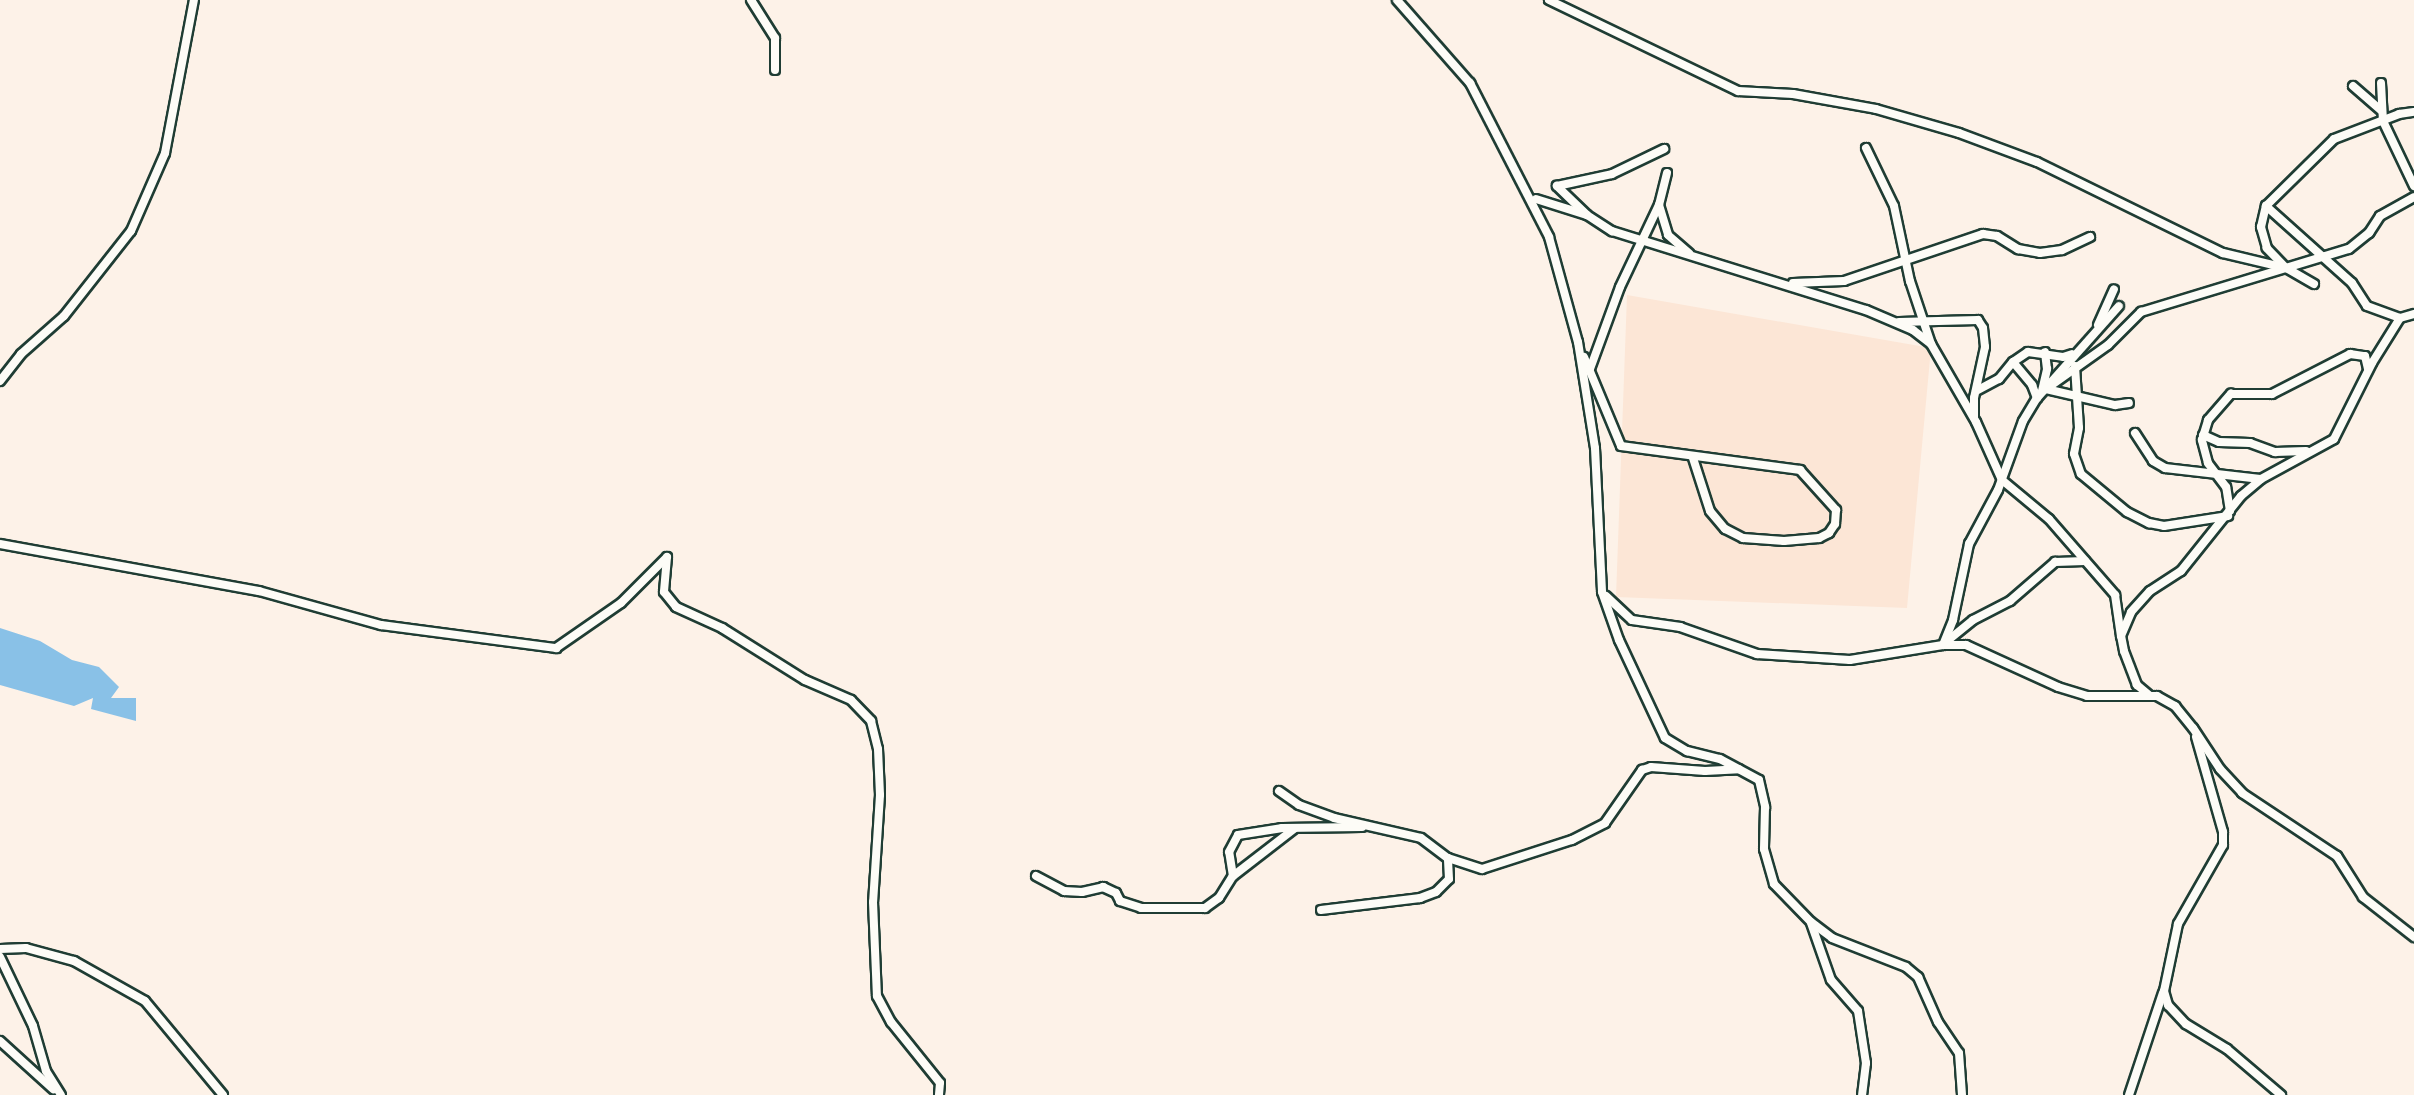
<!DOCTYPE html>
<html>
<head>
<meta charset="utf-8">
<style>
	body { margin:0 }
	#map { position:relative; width:2414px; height:1095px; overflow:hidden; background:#fdf2e8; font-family:Delius,sans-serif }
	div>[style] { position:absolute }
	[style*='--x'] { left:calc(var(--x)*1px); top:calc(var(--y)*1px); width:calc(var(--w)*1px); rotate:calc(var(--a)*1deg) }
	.built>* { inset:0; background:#fce6d6 }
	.water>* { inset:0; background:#89c1e7 }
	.roads { filter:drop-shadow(2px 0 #1f3d34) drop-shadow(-2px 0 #1f3d34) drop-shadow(0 2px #1f3d34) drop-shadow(0 -2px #1f3d34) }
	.street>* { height:8px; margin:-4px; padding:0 4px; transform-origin:4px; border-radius:4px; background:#fdfcf7 }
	span { translate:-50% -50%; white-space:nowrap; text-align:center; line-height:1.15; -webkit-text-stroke:8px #fdfcf7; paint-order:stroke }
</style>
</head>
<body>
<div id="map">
	<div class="built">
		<div style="clip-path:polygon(1627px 295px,1931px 348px,1907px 608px,1616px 597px)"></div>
	</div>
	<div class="water">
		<div style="clip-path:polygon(0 628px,40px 641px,72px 660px,99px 667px,119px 687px,111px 698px,136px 698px,136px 721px,91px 709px,93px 698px,74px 706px,0 685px)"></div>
	</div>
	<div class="roads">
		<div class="street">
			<div style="--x:751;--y:0;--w:45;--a:57.7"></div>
			<div style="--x:775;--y:38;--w:32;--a:90"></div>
			<div style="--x:1397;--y:0;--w:111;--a:48.7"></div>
			<div style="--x:1470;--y:83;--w:173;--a:62.8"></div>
			<div style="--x:1549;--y:237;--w:109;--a:74.6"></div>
			<div style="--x:1578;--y:342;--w:107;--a:80.9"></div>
			<div style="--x:1595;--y:448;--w:144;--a:87.2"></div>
			<div style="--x:1602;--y:592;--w:51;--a:70.5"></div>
			<div style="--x:1619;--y:640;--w:108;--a:64.9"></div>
			<div style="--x:1665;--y:738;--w:26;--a:31"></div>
			<div style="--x:1687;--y:751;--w:34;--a:14"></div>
			<div style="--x:1720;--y:759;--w:44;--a:28.3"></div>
			<div style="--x:1759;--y:780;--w:28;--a:77"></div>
			<div style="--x:1765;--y:807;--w:42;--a:91.4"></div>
			<div style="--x:1764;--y:849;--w:36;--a:74"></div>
			<div style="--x:1774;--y:884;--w:53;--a:45.8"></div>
			<div style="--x:1811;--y:922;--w:26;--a:37"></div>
			<div style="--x:1832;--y:938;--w:79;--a:21.4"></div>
			<div style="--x:1906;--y:967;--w:16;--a:40"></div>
			<div style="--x:1918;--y:977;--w:49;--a:66"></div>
			<div style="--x:1938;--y:1022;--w:37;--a:56"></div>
			<div style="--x:1959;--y:1053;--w:42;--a:85.9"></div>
			<div style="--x:1549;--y:0;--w:210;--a:25.7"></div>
			<div style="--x:1738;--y:91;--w:55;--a:3.1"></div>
			<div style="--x:1793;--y:94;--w:84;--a:10.2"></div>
			<div style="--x:1876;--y:109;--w:86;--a:16.1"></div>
			<div style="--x:1959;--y:133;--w:83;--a:20.4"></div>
			<div style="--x:2037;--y:162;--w:207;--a:26.1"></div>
			<div style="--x:2223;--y:253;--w:65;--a:13.4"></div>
			<div style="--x:2381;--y:83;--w:38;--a:87"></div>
			<div style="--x:2383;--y:121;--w:72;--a:64.5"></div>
			<div style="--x:2353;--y:86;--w:37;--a:41"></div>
			<div style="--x:1866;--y:148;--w:64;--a:64.2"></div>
			<div style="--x:1894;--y:206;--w:77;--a:78"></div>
			<div style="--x:1910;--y:281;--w:66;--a:71.6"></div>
			<div style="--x:1536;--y:199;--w:53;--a:17.4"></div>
			<div style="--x:1587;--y:215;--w:42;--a:-136"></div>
			<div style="--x:1557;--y:186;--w:56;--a:-12.3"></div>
			<div style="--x:1612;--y:174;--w:58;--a:-25.7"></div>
			<div style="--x:1659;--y:205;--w:31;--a:73"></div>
			<div style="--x:1668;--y:235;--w:28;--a:41"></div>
			<div style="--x:2266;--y:206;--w:115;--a:41.8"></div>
			<div style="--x:2352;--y:283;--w:27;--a:57"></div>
			<div style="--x:2367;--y:306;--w:35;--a:20"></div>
			<div style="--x:1587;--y:215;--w:30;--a:33"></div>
			<div style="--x:1612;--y:231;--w:266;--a:17.3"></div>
			<div style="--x:1866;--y:310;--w:51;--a:23.1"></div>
			<div style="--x:1913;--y:330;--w:23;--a:38"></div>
			<div style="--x:1931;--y:344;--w:90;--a:60"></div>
			<div style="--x:1976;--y:422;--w:64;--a:65.9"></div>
			<div style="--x:2002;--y:480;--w:61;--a:39.7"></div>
			<div style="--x:2049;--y:519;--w:101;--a:49"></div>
			<div style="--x:2115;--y:595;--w:41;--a:81.7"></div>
			<div style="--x:1793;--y:283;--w:51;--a:-2.2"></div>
			<div style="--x:1844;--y:281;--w:147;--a:-18.7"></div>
			<div style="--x:1983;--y:234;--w:14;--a:8"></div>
			<div style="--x:1997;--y:236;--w:25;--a:32"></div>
			<div style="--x:2018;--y:249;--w:22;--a:10"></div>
			<div style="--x:2040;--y:253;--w:22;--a:-8"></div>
			<div style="--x:2062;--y:250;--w:31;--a:-25"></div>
			<div style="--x:2314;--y:284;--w:32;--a:-150"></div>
			<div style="--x:2286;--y:268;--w:28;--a:-134"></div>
			<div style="--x:2267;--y:248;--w:22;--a:-106"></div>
			<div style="--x:2261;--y:227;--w:22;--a:-77"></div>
			<div style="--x:2266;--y:206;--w:95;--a:-44.6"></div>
			<div style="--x:2334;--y:139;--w:70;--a:-21"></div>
			<div style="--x:2399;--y:114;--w:15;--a:-8"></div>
			<div style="--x:1899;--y:322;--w:79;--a:-1.5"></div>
			<div style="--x:1978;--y:320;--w:9;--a:58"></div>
			<div style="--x:1983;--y:328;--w:19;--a:84"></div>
			<div style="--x:1985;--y:347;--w:52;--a:102.2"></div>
			<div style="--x:1974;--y:398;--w:19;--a:90"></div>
			<div style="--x:2098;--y:325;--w:39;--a:-66"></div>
			<div style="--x:1584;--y:357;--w:96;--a:67.4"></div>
			<div style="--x:1621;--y:446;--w:181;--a:7.6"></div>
			<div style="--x:1800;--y:470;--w:54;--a:48"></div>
			<div style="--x:1836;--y:510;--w:14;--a:94"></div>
			<div style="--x:1835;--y:524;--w:11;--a:124"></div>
			<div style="--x:1829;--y:533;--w:11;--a:153"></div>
			<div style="--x:1819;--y:538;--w:35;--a:175"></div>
			<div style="--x:1784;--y:541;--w:41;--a:-175.8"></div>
			<div style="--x:1743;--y:538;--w:20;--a:-153"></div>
			<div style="--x:1725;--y:529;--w:23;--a:-130"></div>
			<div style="--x:1710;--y:511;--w:56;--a:-107.8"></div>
			<div style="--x:2013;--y:362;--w:30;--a:50"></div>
			<div style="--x:2032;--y:385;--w:14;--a:69"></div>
			<div style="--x:2075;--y:366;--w:62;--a:86.3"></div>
			<div style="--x:2079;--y:428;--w:26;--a:101"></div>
			<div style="--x:2074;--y:454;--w:21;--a:71"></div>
			<div style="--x:2081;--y:474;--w:60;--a:39.6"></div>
			<div style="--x:2127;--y:512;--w:25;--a:27"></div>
			<div style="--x:2149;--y:523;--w:15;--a:11"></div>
			<div style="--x:2164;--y:526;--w:65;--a:-8.9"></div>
			<div style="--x:1590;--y:369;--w:87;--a:-69.9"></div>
			<div style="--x:1620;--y:287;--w:91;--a:-64.6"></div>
			<div style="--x:1659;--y:205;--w:33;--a:-76"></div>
			<div style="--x:0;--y:381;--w:34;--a:-52"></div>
			<div style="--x:21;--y:354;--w:57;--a:-41.5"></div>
			<div style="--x:64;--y:316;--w:108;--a:-51.8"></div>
			<div style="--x:131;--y:231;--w:85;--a:-66.4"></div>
			<div style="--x:165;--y:153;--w:156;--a:-79.3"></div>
			<div style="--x:2046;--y:389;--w:76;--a:-35.4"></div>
			<div style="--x:2108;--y:345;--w:47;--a:-45"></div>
			<div style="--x:2141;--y:312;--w:217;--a:-16.9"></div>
			<div style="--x:2349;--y:249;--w:26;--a:-39"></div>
			<div style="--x:2369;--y:233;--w:20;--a:-57"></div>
			<div style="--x:2380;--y:216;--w:39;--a:-29"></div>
			<div style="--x:2046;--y:389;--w:71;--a:13.1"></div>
			<div style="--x:2115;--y:405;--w:14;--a:-8"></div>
			<div style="--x:1976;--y:391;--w:26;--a:-28"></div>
			<div style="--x:1999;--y:379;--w:22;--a:-51"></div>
			<div style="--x:2013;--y:362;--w:18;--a:-34"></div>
			<div style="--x:2028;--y:352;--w:35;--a:8"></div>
			<div style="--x:2063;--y:357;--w:9;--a:-18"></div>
			<div style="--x:2042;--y:391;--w:23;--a:-77"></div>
			<div style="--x:2047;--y:369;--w:17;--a:-97"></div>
			<div style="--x:2135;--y:433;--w:33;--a:57"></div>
			<div style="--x:2153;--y:461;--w:14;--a:30"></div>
			<div style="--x:2165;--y:468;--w:96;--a:6.6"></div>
			<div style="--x:2203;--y:435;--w:17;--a:24"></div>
			<div style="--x:2219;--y:442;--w:31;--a:2"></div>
			<div style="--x:2250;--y:443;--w:27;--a:20"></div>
			<div style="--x:2275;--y:452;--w:31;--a:-2"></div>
			<div style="--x:2230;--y:511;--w:24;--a:-99"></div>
			<div style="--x:2226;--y:487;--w:30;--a:-127"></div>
			<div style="--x:2208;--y:463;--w:24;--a:-105"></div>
			<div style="--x:2202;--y:440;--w:21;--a:-73"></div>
			<div style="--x:2208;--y:420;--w:35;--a:-49"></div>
			<div style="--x:2231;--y:394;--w:41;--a:0"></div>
			<div style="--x:2272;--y:394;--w:88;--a:-27.1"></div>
			<div style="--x:2350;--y:354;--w:15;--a:8"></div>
			<div style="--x:2365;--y:356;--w:13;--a:77"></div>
			<div style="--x:0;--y:544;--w:263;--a:10.3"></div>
			<div style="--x:259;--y:591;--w:127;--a:15.6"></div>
			<div style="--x:381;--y:625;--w:177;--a:7.5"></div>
			<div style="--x:556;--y:648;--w:79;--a:-34.7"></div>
			<div style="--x:621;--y:603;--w:65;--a:-45"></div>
			<div style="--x:667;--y:557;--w:35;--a:95"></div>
			<div style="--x:664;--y:592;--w:19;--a:51"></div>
			<div style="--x:676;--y:607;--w:51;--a:24.5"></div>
			<div style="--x:722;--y:628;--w:98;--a:32.1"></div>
			<div style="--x:805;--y:680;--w:50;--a:23.5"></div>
			<div style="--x:851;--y:700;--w:29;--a:46"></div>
			<div style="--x:871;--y:721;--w:29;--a:76"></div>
			<div style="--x:878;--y:749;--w:46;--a:87.5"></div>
			<div style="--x:880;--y:795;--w:107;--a:93.7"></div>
			<div style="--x:873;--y:902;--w:94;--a:87.6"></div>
			<div style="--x:877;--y:996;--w:30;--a:62"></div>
			<div style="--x:891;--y:1022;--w:78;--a:51.2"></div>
			<div style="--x:940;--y:1083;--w:12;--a:95"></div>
			<div style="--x:1606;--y:596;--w:35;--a:43"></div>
			<div style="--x:1632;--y:620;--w:49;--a:8.3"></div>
			<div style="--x:1680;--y:627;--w:82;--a:19.3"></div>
			<div style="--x:1757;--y:654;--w:93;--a:3.7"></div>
			<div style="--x:1850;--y:660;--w:94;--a:-9.2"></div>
			<div style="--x:1943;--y:645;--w:23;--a:0"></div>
			<div style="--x:1966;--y:645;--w:101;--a:24.5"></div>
			<div style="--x:2058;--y:687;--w:30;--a:17"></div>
			<div style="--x:2087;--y:696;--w:70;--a:0"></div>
			<div style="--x:2157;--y:696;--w:21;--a:29"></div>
			<div style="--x:2175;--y:706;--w:28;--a:51"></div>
			<div style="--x:2193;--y:728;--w:49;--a:56.6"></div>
			<div style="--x:2220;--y:769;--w:33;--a:47"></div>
			<div style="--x:2242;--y:793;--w:114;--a:33.6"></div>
			<div style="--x:2337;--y:856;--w:49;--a:57.6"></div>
			<div style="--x:2363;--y:897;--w:65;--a:38.1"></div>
			<div style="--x:1946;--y:642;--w:35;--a:-39"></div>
			<div style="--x:1973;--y:620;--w:42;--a:-27.2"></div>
			<div style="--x:2010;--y:601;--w:60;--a:-40.9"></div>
			<div style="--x:2055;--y:562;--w:30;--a:-2"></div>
			<div style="--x:1943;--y:645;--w:27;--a:-68"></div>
			<div style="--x:1953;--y:620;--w:78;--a:-78.1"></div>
			<div style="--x:1969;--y:544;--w:61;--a:-61.8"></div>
			<div style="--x:1998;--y:490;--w:73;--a:-70.1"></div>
			<div style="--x:2023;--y:421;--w:27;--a:-59"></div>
			<div style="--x:2037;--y:398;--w:123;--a:-48.3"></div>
			<div style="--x:2149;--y:695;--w:16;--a:-140"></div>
			<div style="--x:2137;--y:685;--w:36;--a:-111"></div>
			<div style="--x:2124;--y:651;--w:15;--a:-101"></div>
			<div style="--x:2121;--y:636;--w:26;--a:-67"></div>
			<div style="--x:2131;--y:612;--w:28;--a:-48"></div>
			<div style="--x:2150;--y:591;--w:37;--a:-33"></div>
			<div style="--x:2181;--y:571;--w:96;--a:-51.3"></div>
			<div style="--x:2241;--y:496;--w:26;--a:-40"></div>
			<div style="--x:2261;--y:479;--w:83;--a:-28.7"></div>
			<div style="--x:2334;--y:439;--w:85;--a:-63.4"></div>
			<div style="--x:2372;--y:363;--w:53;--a:-58.1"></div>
			<div style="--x:2400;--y:318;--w:15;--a:-16"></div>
			<div style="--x:2196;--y:737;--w:99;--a:74.1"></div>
			<div style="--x:2223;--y:832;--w:13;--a:90"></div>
			<div style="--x:2223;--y:845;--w:91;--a:119.7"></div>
			<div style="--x:2178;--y:924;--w:68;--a:101.8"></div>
			<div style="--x:2164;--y:991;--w:15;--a:74"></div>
			<div style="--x:2168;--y:1005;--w:26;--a:47"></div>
			<div style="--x:2186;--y:1024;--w:48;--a:31.4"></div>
			<div style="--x:2227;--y:1049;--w:71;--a:40.4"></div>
			<div style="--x:1279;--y:791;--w:24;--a:35"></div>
			<div style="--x:1299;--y:805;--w:37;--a:20"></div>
			<div style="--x:1334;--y:818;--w:89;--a:12.9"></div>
			<div style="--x:1421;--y:838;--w:34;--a:37"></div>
			<div style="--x:1448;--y:858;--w:36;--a:18"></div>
			<div style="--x:1482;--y:869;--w:95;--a:-17.9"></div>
			<div style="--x:1572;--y:840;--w:37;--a:-27"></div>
			<div style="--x:1605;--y:823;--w:65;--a:-55.1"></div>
			<div style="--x:1642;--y:770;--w:9;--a:-18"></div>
			<div style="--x:1651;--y:767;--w:54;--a:4.2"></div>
			<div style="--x:1705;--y:771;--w:34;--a:-3"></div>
			<div style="--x:1036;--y:876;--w:32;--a:28"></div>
			<div style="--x:1064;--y:891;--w:18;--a:3"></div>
			<div style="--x:1082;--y:892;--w:22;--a:-13"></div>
			<div style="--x:1103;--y:887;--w:14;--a:25"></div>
			<div style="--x:1116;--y:893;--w:9;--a:63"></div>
			<div style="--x:1120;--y:901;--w:22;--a:18"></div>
			<div style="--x:1141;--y:908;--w:64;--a:0"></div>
			<div style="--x:1205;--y:908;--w:17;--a:-36"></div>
			<div style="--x:1219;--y:898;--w:26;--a:-58"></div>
			<div style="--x:1233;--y:876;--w:24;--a:-99"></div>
			<div style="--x:1229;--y:852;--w:19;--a:-62"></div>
			<div style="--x:1238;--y:835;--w:45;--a:-9"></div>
			<div style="--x:1282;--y:828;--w:80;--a:-0.7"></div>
			<div style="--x:1233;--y:876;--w:78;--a:-37.7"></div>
			<div style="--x:1321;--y:910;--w:100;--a:-6.9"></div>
			<div style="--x:1420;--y:898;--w:17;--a:-21"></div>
			<div style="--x:1436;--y:892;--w:18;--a:-45"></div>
			<div style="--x:1449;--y:879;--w:21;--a:-93"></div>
			<div style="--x:1811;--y:923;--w:60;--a:70.7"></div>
			<div style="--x:1831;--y:980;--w:41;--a:48.9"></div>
			<div style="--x:1858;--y:1011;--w:53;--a:81.3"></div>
			<div style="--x:1866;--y:1063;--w:32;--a:97"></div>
			<div style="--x:0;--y:949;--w:26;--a:-2"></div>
			<div style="--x:26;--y:948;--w:50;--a:15.2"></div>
			<div style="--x:74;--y:961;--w:81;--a:29.4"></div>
			<div style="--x:145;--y:1001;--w:122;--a:50.3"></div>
			<div style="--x:0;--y:957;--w:76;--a:64.4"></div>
			<div style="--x:33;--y:1026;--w:47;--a:73.9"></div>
			<div style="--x:46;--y:1071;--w:28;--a:58"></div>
			<div style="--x:0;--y:1041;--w:72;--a:42.2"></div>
			<div style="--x:2129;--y:1095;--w:108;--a:-71.6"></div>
		</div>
	</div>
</div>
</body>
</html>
